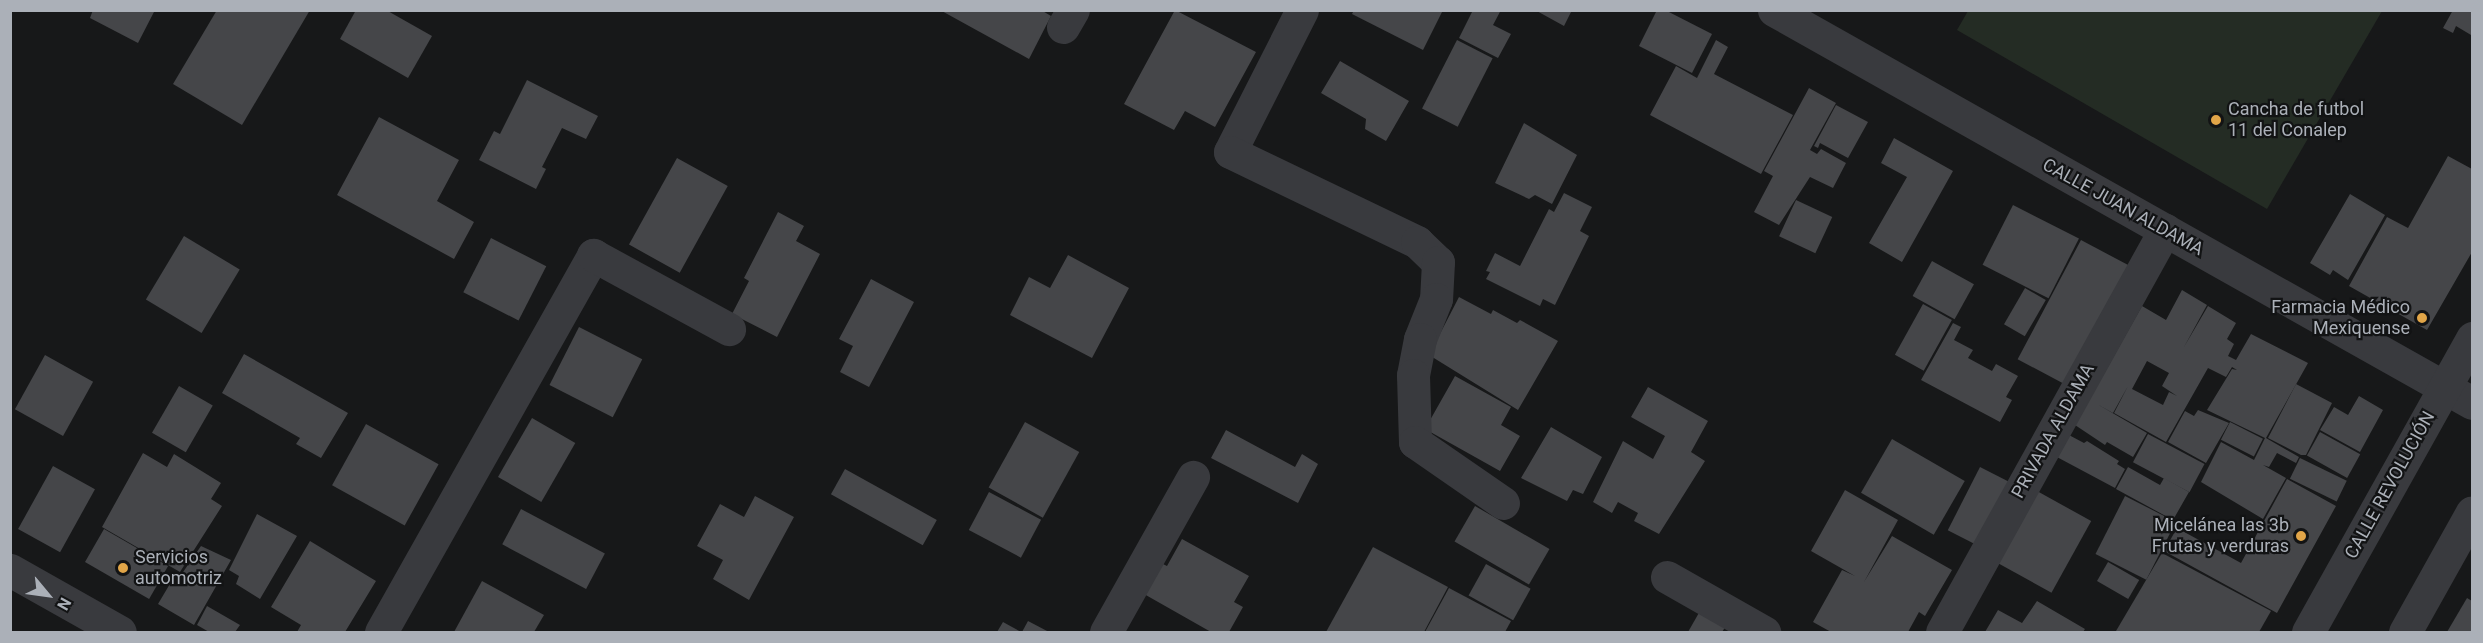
<!DOCTYPE html>
<html>
<head>
<meta charset="utf-8">
<style>
	body { margin:0 }
	#map { position:relative; width:2483px; height:643px; overflow:hidden; background:#171819; font-family:Roboto,sans-serif }
	div>[style] { position:absolute }
	[style*='--x'] { left:calc(var(--x)*1px); top:calc(var(--y)*1px); width:calc(var(--w)*1px); rotate:calc(var(--a)*1deg) }
	.green>* { inset:0; background:#242c24 }
	.building>* { inset:0; background:#454649; transform-origin:0 0 }
	.minor>* { height:33px; margin:-16.5px; padding:0 16.5px; transform-origin:16.5px; border-radius:16.5px; background:#393a3e }
	.dots>* { width:16px; height:16px; translate:-50% -50%; box-sizing:border-box; border:3px solid #121314; border-radius:50% }
	span { translate:-50% -50%; white-space:nowrap; text-align:center; line-height:1.15; -webkit-text-stroke:4.5px #121314; paint-order:stroke }
	.poi-label { font-size:18px; color:#abb0b8 }
	.left { translate:0 -50%; text-align:left }
	.right { translate:-100% -50%; text-align:right }
	.street-label { font-size:18px; color:#abb0b8 }
	.frame { position:absolute; inset:0; border:12px solid #abb0b8; pointer-events:none }
	.north { position:absolute; left:18px; top:565px; width:60px; height:60px; -webkit-text-stroke:4px #121314; paint-order:stroke; rotate:119deg; font-size:16px; font-weight:700; line-height:24px; text-align:center; color:#abb0b8 }
	.north::after { content:''; display:block; margin:auto; width:21px; height:27px; background:#abb0b8; clip-path:polygon(50% 0,100% 100%,50% 72%,0 100%) }
</style>
</head>
<body>
<div id="map">
	<div class="green">
		<div style="clip-path:polygon(1968px 11px,2382px 10px,2382px 11px,2267px 209px,1957px 30px)"></div>
	</div>
	<div class="building">
		<div style="clip-path:polygon(93px 10px,155px 10px,138px 43px,90px 18px)"></div>
		<div style="clip-path:polygon(217px 10px,310px 10px,242px 125px,173px 84px)"></div>
		<div style="clip-path:polygon(356px 10px,386px 10px,432px 36px,408px 78px,340px 39px)"></div>
		<div style="clip-path:polygon(940px 10px,1041px 10px,1051px 16px,1029px 59px)"></div>
		<div style="clip-path:polygon(1175px 10px,1256px 52px,1215px 127px,1185px 111px,1174px 130px,1124px 104px)"></div>
		<div style="clip-path:polygon(1354px 10px,1443px 10px,1423px 50px,1352px 14px)"></div>
		<div style="clip-path:polygon(1473px 10px,1501px 10px,1493px 25px,1511px 34px,1498px 58px,1459px 38px)"></div>
		<div style="clip-path:polygon(1535px 10px,1572px 10px,1564px 26px)"></div>
		<div style="clip-path:polygon(1657px 10px,1665px 10px,1712px 34px,1692px 73px,1639px 46px)"></div>
		<div style="clip-path:polygon(2453px 10px,2472px 10px,2471px 35px,2456px 26px,2453px 33px,2443px 28px)"></div>
		<div style="left:1457px;top:40px;width:40px;height:77px;rotate:27deg"></div>
		<div style="clip-path:polygon(1716px 40px,1728px 47px,1714px 74px,1793px 115px,1761px 174px,1650px 115px,1676px 66px,1697px 78px)"></div>
		<div style="clip-path:polygon(1340px 61px,1409px 101px,1386px 141px,1365px 129px,1366px 119px,1321px 93px)"></div>
		<div style="clip-path:polygon(527px 80px,598px 116px,586px 139px,562px 128px,542px 167px,546px 169px,536px 189px,479px 160px,494px 131px,500px 134px)"></div>
		<div style="clip-path:polygon(1809px 88px,1836px 103px,1810px 150px,1817px 154px,1821px 149px,1846px 163px,1833px 188px,1810px 177px,1779px 225px,1754px 212px,1773px 176px,1764px 171px)"></div>
		<div style="clip-path:polygon(1836px 105px,1868px 122px,1848px 158px,1820px 143px,1818px 148px,1814px 146px)"></div>
		<div style="clip-path:polygon(379px 117px,459px 160px,437px 201px,474px 222px,454px 259px,337px 195px)"></div>
		<div style="clip-path:polygon(1524px 123px,1577px 155px,1552px 204px,1535px 195px,1529px 199px,1495px 183px)"></div>
		<div style="clip-path:polygon(1894px 138px,1953px 171px,1902px 262px,1869px 243px,1907px 177px,1881px 163px)"></div>
		<div style="clip-path:polygon(2448px 156px,2472px 169px,2472px 252px,2427px 330px,2349px 286px,2387px 217px,2408px 228px)"></div>
		<div style="left:677px;top:158px;width:58px;height:99px;rotate:29deg"></div>
		<div style="clip-path:polygon(1564px 193px,1592px 207px,1580px 231px,1589px 236px,1555px 305px,1543px 299px,1540px 306px,1486px 279px,1490px 272px,1486px 271px,1495px 253px,1520px 266px,1549px 209px,1554px 212px)"></div>
		<div style="clip-path:polygon(2350px 194px,2385px 215px,2348px 280px,2333px 270px,2330px 275px,2310px 263px)"></div>
		<div style="left:1796px;top:200px;width:40px;height:40px;rotate:25deg"></div>
		<div style="left:2013px;top:205px;width:74px;height:67px;rotate:27deg"></div>
		<div style="clip-path:polygon(778px 212px,804px 226px,796px 241px,820px 254px,777px 337px,732px 314px,749px 281px,744px 278px)"></div>
		<div style="left:184px;top:236px;width:65px;height:74px;rotate:31deg"></div>
		<div style="left:491px;top:238px;width:62px;height:61px;rotate:27deg"></div>
		<div style="left:2081px;top:240px;width:55px;height:135px;rotate:28deg"></div>
		<div style="clip-path:polygon(1068px 255px,1129px 288px,1092px 358px,1010px 315px,1029px 277px,1050px 288px)"></div>
		<div style="left:1932px;top:261px;width:48px;height:40px;rotate:29deg"></div>
		<div style="clip-path:polygon(871px 279px,914px 302px,869px 387px,840px 372px,853px 346px,839px 339px)"></div>
		<div style="left:2025px;top:288px;width:24px;height:42px;rotate:30deg"></div>
		<div style="clip-path:polygon(evenodd,2182px 290px,2207px 305px,2184px 347px,2208px 306px,2236px 323px,2227px 339px,2234px 344px,2228px 356px,2236px 360px,2251px 334px,2308px 363px,2266px 438px,2299px 457px,2296px 463px,2277px 453px,2269px 467px,2263px 465px,2286px 478px,2263px 519px,2201px 482px,2221px 442px,2254px 460px,2265px 438px,2207px 410px,2232px 369px,2237px 370px,2232px 367px,2226px 377px,2208px 368px,2166px 442px,2114px 413px,2128px 386px,2113px 413px,2097px 404px,2147px 433px,2133px 457px,2107px 442px,2105px 445px,2072px 423px,2089px 400px,2142px 306px,2166px 320px,2182px 290px,2147px 361px,2169px 373px,2162px 386px,2177px 396px,2169px 392px,2163px 405px,2132px 389px,2147px 361px)"></div>
		<div style="clip-path:polygon(1459px 297px,1491px 314px,1493px 310px,1517px 323px,1520px 320px,1558px 341px,1518px 410px,1429px 355px)"></div>
		<div style="left:1923px;top:304px;width:33px;height:58px;rotate:29deg"></div>
		<div style="clip-path:polygon(1953px 323px,1961px 327px,1954px 340px,1973px 350px,1968px 358px,1992px 371px,1996px 364px,2018px 376px,2006px 397px,2012px 400px,2000px 422px,1921px 380px)"></div>
		<div style="left:579px;top:327px;width:71px;height:65px;rotate:27deg"></div>
		<div style="clip-path:polygon(244px 354px,348px 413px,321px 458px,296px 444px,300px 438px,222px 393px)"></div>
		<div style="left:45px;top:355px;width:55px;height:62px;rotate:29deg"></div>
		<div style="clip-path:polygon(1455px 376px,1511px 407px,1501px 425px,1520px 436px,1500px 471px,1425px 429px)"></div>
		<div style="clip-path:polygon(2296px 384px,2332px 403px,2306px 455px,2301px 455px,2268px 438px)"></div>
		<div style="left:179px;top:386px;width:39px;height:54px;rotate:30deg"></div>
		<div style="clip-path:polygon(1648px 387px,1708px 421px,1691px 452px,1705px 461px,1659px 534px,1634px 521px,1638px 513px,1618px 502px,1612px 513px,1593px 502px,1623px 441px,1653px 459px,1665px 436px,1631px 417px)"></div>
		<div style="clip-path:polygon(2359px 396px,2383px 410px,2360px 452px,2320px 430px,2334px 407px,2348px 415px)"></div>
		<div style="clip-path:polygon(2198px 410px,2229px 423px,2206px 463px,2168px 442px,2185px 411px,2194px 416px)"></div>
		<div style="left:532px;top:418px;width:50px;height:68px;rotate:30deg"></div>
		<div style="left:1025px;top:422px;width:62px;height:75px;rotate:29deg"></div>
		<div style="left:2230px;top:422px;width:37px;height:20px;rotate:27deg"></div>
		<div style="left:366px;top:424px;width:83px;height:70px;rotate:29deg"></div>
		<div style="clip-path:polygon(1551px 427px,1602px 457px,1583px 494px,1573px 490px,1567px 501px,1521px 478px)"></div>
		<div style="clip-path:polygon(1226px 430px,1295px 467px,1302px 454px,1318px 464px,1298px 503px,1211px 458px)"></div>
		<div style="left:2320px;top:432px;width:46px;height:27px;rotate:29deg"></div>
		<div style="clip-path:polygon(2067px 434px,2084px 443px,2087px 441px,2119px 461px,2117px 464px,2125px 469px,2115px 488px,2055px 456px)"></div>
		<div style="left:2148px;top:434px;width:64px;height:32px;rotate:28deg"></div>
		<div style="left:1892px;top:439px;width:84px;height:62px;rotate:30deg"></div>
		<div style="clip-path:polygon(143px 453px,167px 467px,174px 454px,221px 483px,211px 499px,222px 506px,180px 572px,102px 527px)"></div>
		<div style="left:2300px;top:458px;width:52px;height:23px;rotate:26deg"></div>
		<div style="left:53px;top:466px;width:48px;height:72px;rotate:29deg"></div>
		<div style="left:1980px;top:467px;width:38px;height:71px;rotate:27deg"></div>
		<div style="clip-path:polygon(2128px 467px,2160px 485px,2164px 478px,2189px 492px,2173px 520px,2116px 489px)"></div>
		<div style="left:845px;top:469px;width:105px;height:29px;rotate:29deg"></div>
		<div style="clip-path:polygon(2287px 479px,2336px 506px,2277px 613px,2164px 551px,2177px 528px,2241px 563px)"></div>
		<div style="clip-path:polygon(1845px 490px,1898px 520px,1864px 582px,1892px 536px,1952px 570px,1925px 616px,1919px 612px,1908px 632px,1831px 632px,1813px 622px,1842px 570px,1855px 576px,1811px 551px)"></div>
		<div style="left:2037px;top:491px;width:62px;height:82px;rotate:29deg"></div>
		<div style="left:989px;top:492px;width:59px;height:43px;rotate:28deg"></div>
		<div style="clip-path:polygon(755px 496px,794px 517px,749px 600px,713px 579px,723px 560px,697px 546px,720px 504px,744px 517px)"></div>
		<div style="left:2125px;top:496px;width:57px;height:65px;rotate:27deg"></div>
		<div style="left:1475px;top:506px;width:86px;height:41px;rotate:30deg"></div>
		<div style="left:521px;top:509px;width:95px;height:40px;rotate:28deg"></div>
		<div style="clip-path:polygon(257px 514px,297px 536px,260px 599px,236px 584px,239px 576px,229px 570px)"></div>
		<div style="left:104px;top:529px;width:74px;height:38px;rotate:30deg"></div>
		<div style="clip-path:polygon(1182px 539px,1249px 576px,1234px 602px,1243px 607px,1229px 632px,1211px 632px,1144px 594px,1161px 563px,1167px 566px)"></div>
		<div style="clip-path:polygon(310px 541px,376px 581px,345px 632px,297px 632px,301px 625px,271px 607px)"></div>
		<div style="clip-path:polygon(201px 546px,231px 560px,194px 625px,158px 604px,177px 572px,181px 575px)"></div>
		<div style="clip-path:polygon(1373px 547px,1448px 587px,1424px 632px,1326px 632px)"></div>
		<div style="clip-path:polygon(2162px 553px,2271px 611px,2259px 632px,2116px 631px)"></div>
		<div style="left:2108px;top:562px;width:36px;height:22px;rotate:30deg"></div>
		<div style="left:1486px;top:564px;width:51px;height:36px;rotate:29deg"></div>
		<div style="clip-path:polygon(482px 581px,544px 615px,534px 632px,454px 632px)"></div>
		<div style="clip-path:polygon(1449px 588px,1511px 621px,1505px 632px,1425px 632px)"></div>
		<div style="clip-path:polygon(2467px 598px,2472px 601px,2472px 632px,2447px 632px)"></div>
		<div style="clip-path:polygon(2037px 601px,2085px 629px,2083px 632px,1985px 632px,1998px 610px,2022px 623px)"></div>
		<div style="clip-path:polygon(207px 606px,240px 625px,235px 632px,209px 632px,197px 625px)"></div>
		<div style="clip-path:polygon(1700px 611px,1726px 626px,1722px 632px,1688px 632px)"></div>
		<div style="clip-path:polygon(1028px 621px,1049px 632px,1022px 632px)"></div>
		<div style="clip-path:polygon(1003px 622px,1021px 632px,997px 632px)"></div>
	</div>
	<div class="minor">
		<div style="--x:1302;--y:10;--w:159;--a:116.9"></div>
		<div style="--x:1230;--y:152;--w:208;--a:25.7"></div>
		<div style="--x:1417;--y:242;--w:29;--a:44"></div>
		<div style="--x:1438;--y:262;--w:37;--a:93"></div>
		<div style="--x:1436;--y:299;--w:43;--a:111.8"></div>
		<div style="--x:1420;--y:339;--w:37;--a:101"></div>
		<div style="--x:1413;--y:375;--w:67;--a:88.3"></div>
		<div style="--x:1415;--y:442;--w:107;--a:34.7"></div>
		<div style="--x:1774;--y:10;--w:801;--a:29.38"></div>
		<div style="--x:1063;--y:27;--w:20;--a:-60"></div>
		<div style="--x:10;--y:570;--w:126;--a:29.4"></div>
		<div style="--x:1667;--y:577;--w:112;--a:29.6"></div>
		<div style="--x:381;--y:632;--w:433;--a:-60.6"></div>
		<div style="--x:593;--y:255;--w:155;--a:28.6"></div>
		<div style="--x:1106;--y:632;--w:178;--a:-60.7"></div>
		<div style="--x:1942;--y:632;--w:460;--a:-61"></div>
		<div style="--x:2308;--y:632;--w:337;--a:-60.8"></div>
		<div style="--x:2405;--y:632;--w:137;--a:-60.8"></div>
	</div>
	<div class="dots">
		<div style="left:2216px;top:120px;background:#e1a548"></div>
		<div style="left:2422px;top:318px;background:#e1a548"></div>
		<div style="left:2301px;top:536px;background:#e1a548"></div>
		<div style="left:123px;top:568px;background:#e1a548"></div>
	</div>
	<div class="poi-label">
		<span class="left" style="left:2228px;top:120px">Cancha de futbol<br>11 del Conalep</span>
		<span class="right" style="left:2410px;top:318px">Farmacia Médico<br>Mexiquense</span>
		<span class="right" style="left:2289px;top:536px">Micelánea las 3b<br>Frutas y verduras</span>
		<span class="left" style="left:135px;top:568px">Servicios<br>automotriz</span>
	</div>
	<div class="street-label">
		<span style="left:2123px;top:207px;rotate:29deg">CALLE JUAN ALDAMA</span>
		<span style="left:2053px;top:431px;rotate:-61deg">PRIVADA ALDAMA</span>
		<span style="left:2390px;top:485px;rotate:-61deg">CALLE REVOLUCIÓN</span>
	</div>
	<div class="frame"></div>
	<div class="north">N</div>
</div>
</body>
</html>
